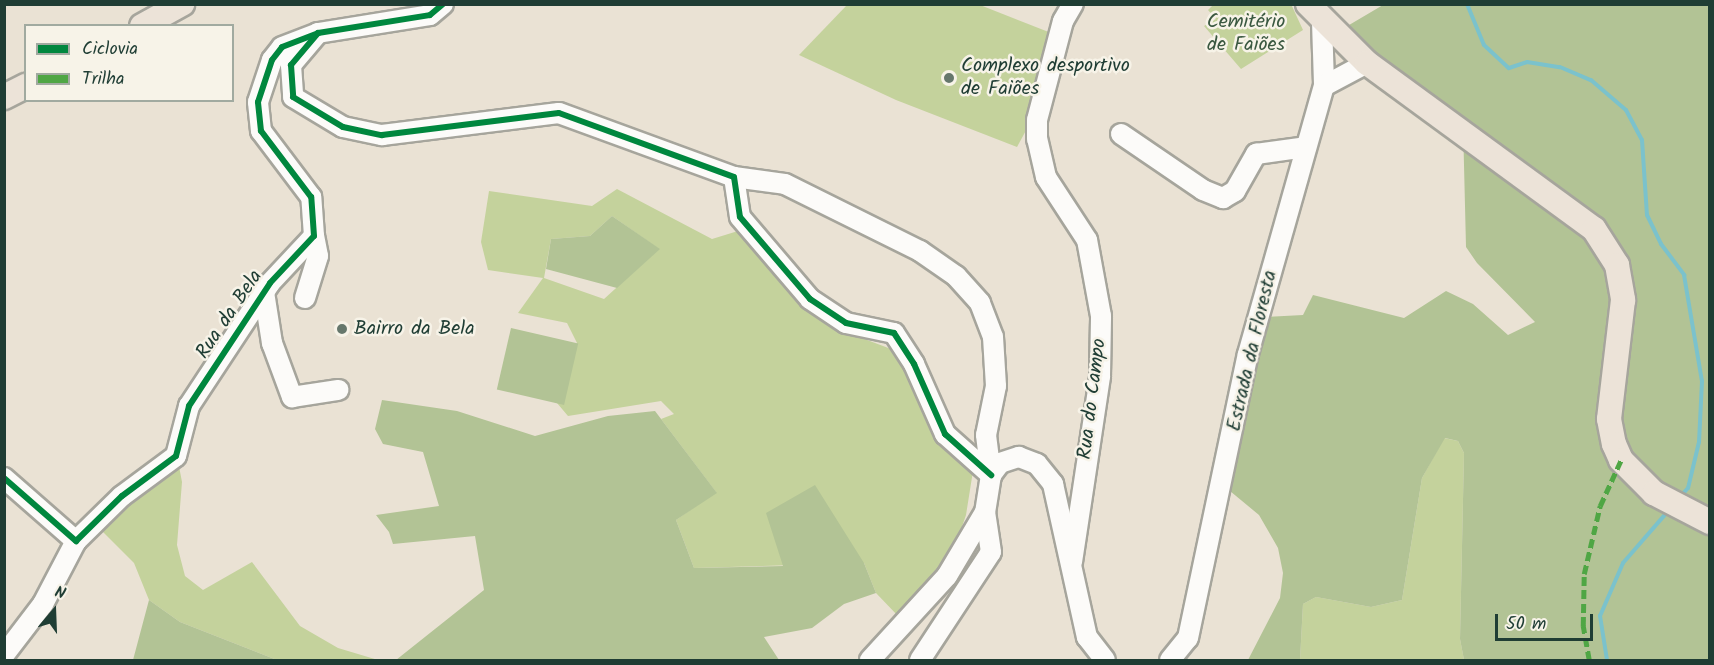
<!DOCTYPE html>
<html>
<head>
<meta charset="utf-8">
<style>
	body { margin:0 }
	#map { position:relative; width:1714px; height:665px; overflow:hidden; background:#eae2d4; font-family:Kalam,sans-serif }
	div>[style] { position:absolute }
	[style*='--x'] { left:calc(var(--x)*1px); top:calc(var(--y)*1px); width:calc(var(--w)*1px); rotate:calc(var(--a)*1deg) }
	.green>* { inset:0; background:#c4d29c }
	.forest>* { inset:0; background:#b2c395; transform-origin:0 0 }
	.stream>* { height:4px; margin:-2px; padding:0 2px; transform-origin:2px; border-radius:2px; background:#7bc2cc }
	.roads { filter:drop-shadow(2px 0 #a6a59c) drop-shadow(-2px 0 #a6a59c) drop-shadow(0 2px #a6a59c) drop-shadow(0 -2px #a6a59c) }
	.minor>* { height:20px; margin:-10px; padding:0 10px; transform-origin:10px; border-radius:10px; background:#fcfbf9 }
	.major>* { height:24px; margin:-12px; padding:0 12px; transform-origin:12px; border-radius:12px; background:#ece3d8 }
	.quiet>* { height:4.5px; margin-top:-2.25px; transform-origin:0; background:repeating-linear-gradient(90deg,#4fa644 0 9px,transparent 0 13.5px) }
	.cycleway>* { height:6px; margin:-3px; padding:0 3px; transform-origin:3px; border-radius:3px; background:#00873e }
	.dots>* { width:16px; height:16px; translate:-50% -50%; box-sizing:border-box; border:3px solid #f7f3e8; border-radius:50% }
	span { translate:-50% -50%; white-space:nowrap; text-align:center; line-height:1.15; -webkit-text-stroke:5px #f7f3e8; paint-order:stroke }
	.park-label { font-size:20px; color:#3a5840 }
	.poi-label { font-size:20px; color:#1f3d34 }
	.left { translate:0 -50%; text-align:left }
	.street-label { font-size:20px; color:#1f3d34 }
	.frame { position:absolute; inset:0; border:6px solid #1f3d34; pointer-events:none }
	.legend { position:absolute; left:24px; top:24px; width:210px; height:78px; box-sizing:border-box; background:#f7f3e8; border:2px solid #a1aaa0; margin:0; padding:8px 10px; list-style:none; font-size:18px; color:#1f3d34 }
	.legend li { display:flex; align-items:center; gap:12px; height:30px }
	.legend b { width:30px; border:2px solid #a1aaa0 }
	.north { position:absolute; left:24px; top:581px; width:60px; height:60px; -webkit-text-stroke:4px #f7f3e8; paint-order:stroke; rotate:19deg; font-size:16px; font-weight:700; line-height:24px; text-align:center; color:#1f3d34 }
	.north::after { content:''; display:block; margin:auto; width:21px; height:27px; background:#1f3d34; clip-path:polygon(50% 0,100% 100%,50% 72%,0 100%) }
	.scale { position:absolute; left:1495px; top:614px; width:98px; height:27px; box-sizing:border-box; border:3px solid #1f3d34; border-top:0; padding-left:8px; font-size:18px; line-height:21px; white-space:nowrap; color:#1f3d34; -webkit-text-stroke:4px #f7f3e8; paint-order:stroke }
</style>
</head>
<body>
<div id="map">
	<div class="green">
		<div style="clip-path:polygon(1291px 4px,1303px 30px,1241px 69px,1204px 26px,1216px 19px,1208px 10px,1213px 5px)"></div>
		<div style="clip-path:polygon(847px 5px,980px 5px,1064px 38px,1042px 101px,1017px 147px,896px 100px,799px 55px)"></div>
		<div style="clip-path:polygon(evenodd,617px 189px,712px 239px,738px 231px,830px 326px,891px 349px,900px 360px,933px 429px,973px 471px,966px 515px,953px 553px,899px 617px,876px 593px,864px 563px,694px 568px,676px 520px,716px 492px,661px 419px,674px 414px,661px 401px,568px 416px,557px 403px,577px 343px,567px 323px,518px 313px,543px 278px,488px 270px,481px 242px,489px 191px,592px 206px,617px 189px,612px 216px,659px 249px,604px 299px,544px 278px,551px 239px,590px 236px,612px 216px)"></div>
		<div style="clip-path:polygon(1444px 438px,1458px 441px,1464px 453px,1460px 639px,1464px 660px,1300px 660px,1303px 604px,1316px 597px,1371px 607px,1402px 600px,1422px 478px)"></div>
		<div style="clip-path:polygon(178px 461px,182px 482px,177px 545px,185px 576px,203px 590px,252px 562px,300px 626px,338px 648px,378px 660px,277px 660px,180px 622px,149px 600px,134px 563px,99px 528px)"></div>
	</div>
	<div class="forest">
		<div style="clip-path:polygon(1383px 5px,1709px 5px,1709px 660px,1464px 660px,1460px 639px,1464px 453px,1458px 441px,1445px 438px,1422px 478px,1402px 600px,1371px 607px,1316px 597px,1303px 604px,1300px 660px,1248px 660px,1280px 598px,1283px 573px,1278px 548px,1259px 515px,1230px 491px,1263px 317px,1303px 315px,1313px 295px,1404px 318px,1446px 291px,1473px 304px,1508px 335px,1535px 322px,1477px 263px,1466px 247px,1463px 124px,1344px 28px)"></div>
		<div style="clip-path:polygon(612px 216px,660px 249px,617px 288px,546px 269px,551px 239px,590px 236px)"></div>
		<div style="left:511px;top:328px;width:69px;height:63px;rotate:13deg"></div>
		<div style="clip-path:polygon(382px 400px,457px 411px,535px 436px,608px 416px,655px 411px,717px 493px,676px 520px,694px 568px,783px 566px,766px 513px,815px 485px,864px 563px,876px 593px,844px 604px,812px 628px,764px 637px,779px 660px,396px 660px,484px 590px,475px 536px,393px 544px,389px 532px,376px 515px,439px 506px,423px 452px,383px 444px,375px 429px)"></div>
		<div style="clip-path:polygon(149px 600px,180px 622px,277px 660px,133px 660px)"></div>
	</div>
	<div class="stream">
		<div style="--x:1467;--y:4;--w:44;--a:67.5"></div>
		<div style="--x:1484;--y:45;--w:34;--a:43"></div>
		<div style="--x:1509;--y:68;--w:19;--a:-18"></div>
		<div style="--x:1527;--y:62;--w:33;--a:9"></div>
		<div style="--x:1560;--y:67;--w:34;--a:23"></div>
		<div style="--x:1591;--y:80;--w:46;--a:40.6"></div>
		<div style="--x:1626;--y:110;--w:34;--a:62"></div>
		<div style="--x:1642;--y:140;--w:75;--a:86.2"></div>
		<div style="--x:1647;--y:215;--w:32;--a:64"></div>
		<div style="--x:1661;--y:244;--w:39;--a:53"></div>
		<div style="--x:1684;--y:275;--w:108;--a:80.4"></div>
		<div style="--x:1702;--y:381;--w:61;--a:92.8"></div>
		<div style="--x:1699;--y:442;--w:47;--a:103.4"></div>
		<div style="--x:1688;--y:488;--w:12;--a:132"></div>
		<div style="--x:1607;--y:660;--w:45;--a:-99"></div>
		<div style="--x:1600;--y:616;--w:58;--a:-66.5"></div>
		<div style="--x:1623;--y:563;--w:70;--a:-49"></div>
	</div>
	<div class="roads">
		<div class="minor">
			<div style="--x:1322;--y:21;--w:65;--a:88.2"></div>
			<div style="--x:318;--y:33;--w:42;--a:130.2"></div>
			<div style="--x:291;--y:65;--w:32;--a:86"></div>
			<div style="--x:293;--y:97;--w:58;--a:31"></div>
			<div style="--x:343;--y:127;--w:40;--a:12"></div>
			<div style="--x:382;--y:135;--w:178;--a:-7.1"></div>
			<div style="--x:559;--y:113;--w:186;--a:20.1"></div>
			<div style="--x:734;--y:177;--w:40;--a:81.5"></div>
			<div style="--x:740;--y:217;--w:108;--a:49.5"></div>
			<div style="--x:810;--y:299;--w:43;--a:33.7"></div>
			<div style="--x:846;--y:323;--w:49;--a:11.8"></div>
			<div style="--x:894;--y:333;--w:37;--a:57"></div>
			<div style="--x:914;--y:364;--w:77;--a:66.1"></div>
			<div style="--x:945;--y:434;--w:62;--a:41.7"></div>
			<div style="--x:1121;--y:134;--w:99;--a:34.3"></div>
			<div style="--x:1203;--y:190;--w:22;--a:22"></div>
			<div style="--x:1223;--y:198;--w:14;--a:-30"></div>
			<div style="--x:1235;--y:191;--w:43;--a:-60.4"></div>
			<div style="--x:1256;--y:154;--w:50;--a:-8"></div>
			<div style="--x:734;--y:177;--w:51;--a:7.8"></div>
			<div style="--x:785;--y:184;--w:151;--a:26.4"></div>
			<div style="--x:920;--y:251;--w:44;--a:34.8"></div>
			<div style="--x:956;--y:276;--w:36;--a:48"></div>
			<div style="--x:980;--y:303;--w:36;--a:69"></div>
			<div style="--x:993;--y:337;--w:49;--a:86.5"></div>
			<div style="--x:996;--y:386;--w:50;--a:101.5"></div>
			<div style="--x:986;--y:435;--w:40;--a:82.9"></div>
			<div style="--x:991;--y:475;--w:37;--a:99"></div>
			<div style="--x:985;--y:512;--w:74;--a:120.7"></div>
			<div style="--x:947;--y:576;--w:114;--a:132.5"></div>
			<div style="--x:264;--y:292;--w:52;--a:81.1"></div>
			<div style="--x:272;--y:343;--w:58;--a:69.7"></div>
			<div style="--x:292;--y:397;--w:47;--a:-8.7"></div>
			<div style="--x:305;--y:298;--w:44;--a:-72.8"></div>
			<div style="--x:318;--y:256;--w:20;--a:-101"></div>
			<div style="--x:991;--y:475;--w:15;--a:-53"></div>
			<div style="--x:1000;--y:463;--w:20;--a:-18"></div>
			<div style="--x:1019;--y:457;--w:19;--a:21"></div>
			<div style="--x:1037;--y:464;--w:26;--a:51"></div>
			<div style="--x:1053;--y:484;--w:157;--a:77.5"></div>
			<div style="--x:1087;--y:637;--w:29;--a:52"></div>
			<div style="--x:4;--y:478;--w:96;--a:41.2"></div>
			<div style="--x:76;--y:541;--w:64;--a:-44.4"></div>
			<div style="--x:122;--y:496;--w:67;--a:-36.5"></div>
			<div style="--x:176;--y:456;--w:52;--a:-75.4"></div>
			<div style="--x:189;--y:406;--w:147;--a:-56.6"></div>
			<div style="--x:270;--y:283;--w:64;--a:-46.9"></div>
			<div style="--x:314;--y:236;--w:39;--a:-94"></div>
			<div style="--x:311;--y:197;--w:83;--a:-127.1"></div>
			<div style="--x:261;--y:131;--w:29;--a:-96"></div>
			<div style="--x:258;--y:102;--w:44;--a:-71.6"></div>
			<div style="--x:272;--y:60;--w:16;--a:-52"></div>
			<div style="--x:282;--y:47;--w:39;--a:-21"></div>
			<div style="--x:318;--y:33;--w:113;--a:-9.1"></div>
			<div style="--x:430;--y:15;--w:17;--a:-40"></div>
			<div style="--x:1072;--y:562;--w:188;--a:-81.4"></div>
			<div style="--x:1100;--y:376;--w:60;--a:-89"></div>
			<div style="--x:1101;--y:316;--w:77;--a:-100.4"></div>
			<div style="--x:1087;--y:240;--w:75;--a:-123.1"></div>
			<div style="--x:1046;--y:177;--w:39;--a:-103"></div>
			<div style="--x:1037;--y:139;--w:19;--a:-90"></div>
			<div style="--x:1037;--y:120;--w:102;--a:-75.3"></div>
			<div style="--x:1063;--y:21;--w:20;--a:-60"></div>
			<div style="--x:4;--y:655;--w:64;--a:-52.6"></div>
			<div style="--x:43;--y:604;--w:71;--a:-62.4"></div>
			<div style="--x:920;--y:660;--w:129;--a:-56.7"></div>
			<div style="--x:991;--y:552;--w:40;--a:-98.5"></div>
			<div style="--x:1170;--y:660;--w:28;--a:-51"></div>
			<div style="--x:1188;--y:638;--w:290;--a:-78.1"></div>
			<div style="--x:1248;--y:354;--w:279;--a:-74.2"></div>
			<div style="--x:1324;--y:86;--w:49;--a:-28.1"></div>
		</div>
		<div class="major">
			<div style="--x:1308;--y:4;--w:83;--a:45"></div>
			<div style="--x:1367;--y:63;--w:281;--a:36.2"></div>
			<div style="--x:1594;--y:229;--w:43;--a:57.4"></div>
			<div style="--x:1617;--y:265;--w:36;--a:80"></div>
			<div style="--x:1623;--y:300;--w:120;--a:96.7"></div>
			<div style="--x:1609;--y:419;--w:25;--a:79"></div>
			<div style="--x:1614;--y:444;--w:17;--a:66"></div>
			<div style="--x:1621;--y:460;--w:47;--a:45"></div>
			<div style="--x:1654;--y:493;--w:63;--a:27.4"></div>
			<div style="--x:142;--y:26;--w:46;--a:-28.8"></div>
			<div style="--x:4;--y:97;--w:25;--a:-27"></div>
		</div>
	</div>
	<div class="quiet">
		<div style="--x:1589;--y:660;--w:35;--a:-100"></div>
		<div style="--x:1583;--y:626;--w:52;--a:-88.9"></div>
		<div style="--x:1584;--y:574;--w:70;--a:-76.8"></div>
		<div style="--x:1600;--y:506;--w:51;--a:-65.5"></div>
	</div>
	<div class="cycleway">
		<div style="--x:318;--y:33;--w:42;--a:130.2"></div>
		<div style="--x:291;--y:65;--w:32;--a:86"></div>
		<div style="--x:293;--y:97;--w:58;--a:31"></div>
		<div style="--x:343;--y:127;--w:40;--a:12"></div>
		<div style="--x:382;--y:135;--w:178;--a:-7.1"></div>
		<div style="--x:559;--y:113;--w:186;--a:20.1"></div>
		<div style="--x:734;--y:177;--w:40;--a:81.5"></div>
		<div style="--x:740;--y:217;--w:108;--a:49.5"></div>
		<div style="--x:810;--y:299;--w:43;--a:33.7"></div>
		<div style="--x:846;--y:323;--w:49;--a:11.8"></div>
		<div style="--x:894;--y:333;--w:37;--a:57"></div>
		<div style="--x:914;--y:364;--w:77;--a:66.1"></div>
		<div style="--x:945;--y:434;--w:62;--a:41.7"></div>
		<div style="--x:4;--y:478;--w:96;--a:41.2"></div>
		<div style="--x:76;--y:541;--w:64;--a:-44.4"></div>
		<div style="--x:122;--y:496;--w:67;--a:-36.5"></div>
		<div style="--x:176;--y:456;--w:52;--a:-75.4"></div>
		<div style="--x:189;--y:406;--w:147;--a:-56.6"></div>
		<div style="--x:270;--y:283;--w:64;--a:-46.9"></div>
		<div style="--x:314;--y:236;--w:39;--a:-94"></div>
		<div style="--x:311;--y:197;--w:83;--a:-127.1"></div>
		<div style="--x:261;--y:131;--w:29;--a:-96"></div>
		<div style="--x:258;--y:102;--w:44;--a:-71.6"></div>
		<div style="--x:272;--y:60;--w:16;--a:-52"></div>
		<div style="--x:282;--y:47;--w:39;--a:-21"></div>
		<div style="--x:318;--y:33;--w:113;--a:-9.1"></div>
		<div style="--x:430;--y:15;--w:17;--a:-40"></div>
	</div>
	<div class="dots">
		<div style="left:949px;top:78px;background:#66776c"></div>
		<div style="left:342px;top:329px;background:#66776c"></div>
	</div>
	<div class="park-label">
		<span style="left:1246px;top:34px">Cemitério<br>de Faiões</span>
	</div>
	<div class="poi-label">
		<span class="left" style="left:961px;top:78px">Complexo desportivo<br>de Faiões</span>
		<span class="left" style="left:354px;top:329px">Bairro da Bela</span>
	</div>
	<div class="street-label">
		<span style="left:230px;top:315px;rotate:-56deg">Rua da Bela</span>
		<span style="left:1253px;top:351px;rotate:-77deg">Estrada da Floresta</span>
		<span style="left:1093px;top:399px;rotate:-83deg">Rua do Campo</span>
	</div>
	<div class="frame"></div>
	<ul class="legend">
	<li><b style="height:8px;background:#00873e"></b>Ciclovia</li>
	<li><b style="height:8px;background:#4fa644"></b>Trilha</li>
	</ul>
	<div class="north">N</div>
	<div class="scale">50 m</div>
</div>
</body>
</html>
